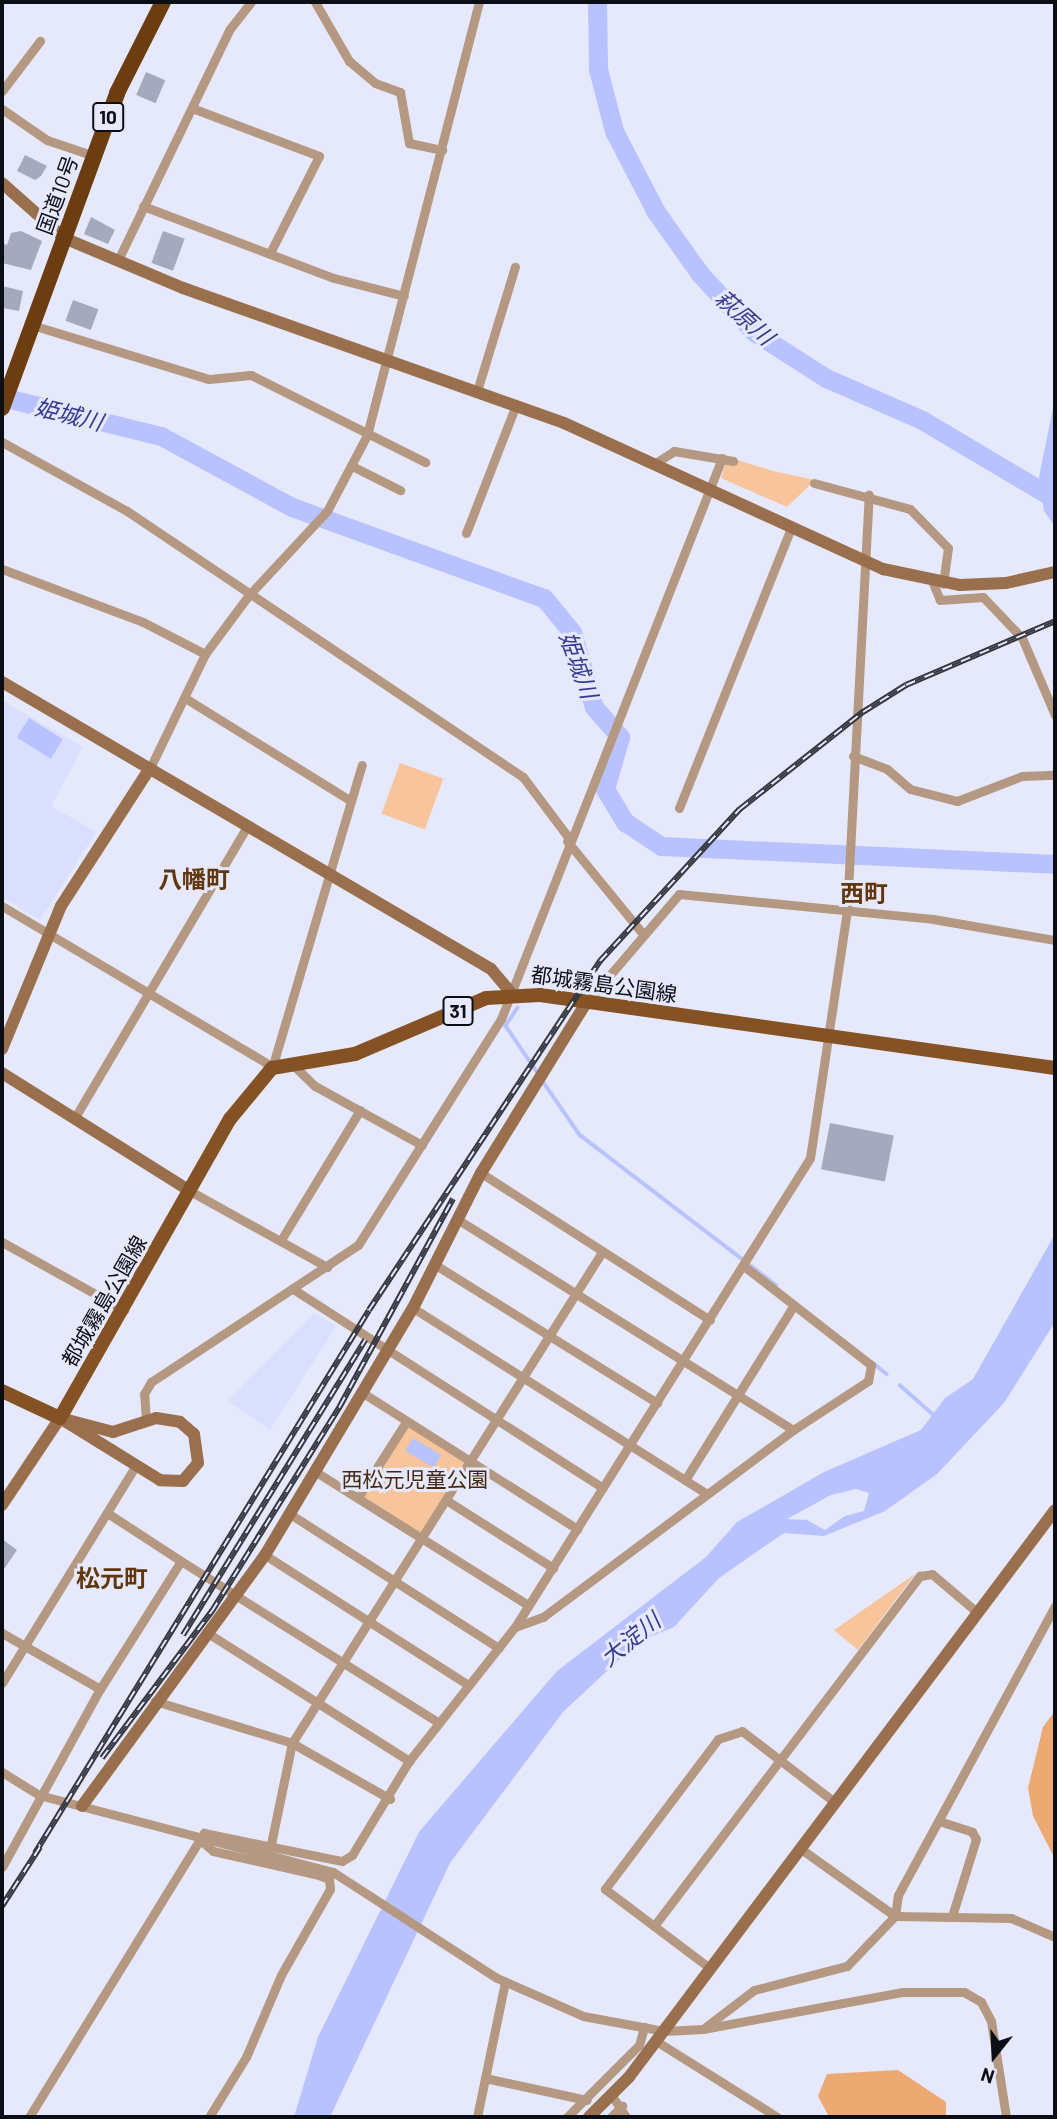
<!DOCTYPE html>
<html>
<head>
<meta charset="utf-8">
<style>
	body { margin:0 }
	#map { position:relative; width:1057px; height:2119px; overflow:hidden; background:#e6e9fb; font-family:Barlow,"Noto Sans JP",sans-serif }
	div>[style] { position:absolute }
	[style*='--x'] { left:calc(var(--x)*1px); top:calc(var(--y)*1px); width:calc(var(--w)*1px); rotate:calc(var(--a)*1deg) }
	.built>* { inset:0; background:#dadffd }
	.green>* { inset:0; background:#f7c49c; transform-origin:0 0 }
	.forest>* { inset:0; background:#eca972 }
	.water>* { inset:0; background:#b8c2fe; transform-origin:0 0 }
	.stream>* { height:3.5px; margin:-1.75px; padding:0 1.75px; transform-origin:1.75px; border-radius:1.75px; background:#b8c2fe }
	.river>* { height:19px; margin:-9.5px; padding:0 9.5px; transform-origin:9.5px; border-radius:9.5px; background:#b8c2fe }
	.building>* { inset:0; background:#a5a9be; transform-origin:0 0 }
	.street>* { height:9px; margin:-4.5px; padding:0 4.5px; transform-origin:4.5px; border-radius:4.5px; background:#b59881 }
	.secondary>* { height:12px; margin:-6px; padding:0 6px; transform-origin:6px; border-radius:6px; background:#9a6f4d }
	.primary>* { height:14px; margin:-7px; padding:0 7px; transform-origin:7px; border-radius:7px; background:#855225 }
	.highway>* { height:16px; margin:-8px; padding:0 8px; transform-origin:8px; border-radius:8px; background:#6b3d11 }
	.rail>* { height:6px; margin-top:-3px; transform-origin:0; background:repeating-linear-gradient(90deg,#e6e9fb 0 10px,#353740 0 20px); box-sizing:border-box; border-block:2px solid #353740 }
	span { translate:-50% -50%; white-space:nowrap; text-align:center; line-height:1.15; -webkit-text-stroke:6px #e6e9fb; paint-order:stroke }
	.shield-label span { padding:2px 5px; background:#e6e9fb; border:2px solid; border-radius:5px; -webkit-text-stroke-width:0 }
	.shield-label { font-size:19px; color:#0c0e15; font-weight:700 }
	.street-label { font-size:21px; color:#0c0e15 }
	.park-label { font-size:21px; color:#442911 }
	.water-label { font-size:23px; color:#393b8f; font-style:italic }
	.quarter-label { font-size:24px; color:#61360d; font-weight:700 }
	.frame { position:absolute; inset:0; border:4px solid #0c0e15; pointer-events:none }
	.north { position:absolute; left:959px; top:2021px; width:70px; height:70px; -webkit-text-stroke:5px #e6e9fb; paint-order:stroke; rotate:198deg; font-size:19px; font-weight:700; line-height:28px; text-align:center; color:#0c0e15 }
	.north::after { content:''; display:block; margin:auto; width:24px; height:32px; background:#0c0e15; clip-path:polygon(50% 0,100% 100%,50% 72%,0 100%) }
</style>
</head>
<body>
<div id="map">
	<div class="built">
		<div style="clip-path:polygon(2px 700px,83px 747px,51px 806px,96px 832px,40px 920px,2px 897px)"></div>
		<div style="clip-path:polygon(314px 1313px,336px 1326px,270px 1430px,228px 1401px)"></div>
	</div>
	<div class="green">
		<div style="clip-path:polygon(734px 459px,773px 471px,815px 480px,787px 507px,721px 478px,726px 462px)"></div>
		<div style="left:400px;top:763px;width:46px;height:54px;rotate:20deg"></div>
		<div style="left:406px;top:1422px;width:76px;height:89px;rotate:31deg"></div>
		<div style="clip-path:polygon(915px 1574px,858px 1650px,834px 1630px)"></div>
	</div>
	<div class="forest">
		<div style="clip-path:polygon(1055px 1711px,1055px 1859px,1033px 1816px,1028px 1788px,1043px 1727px)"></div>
		<div style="clip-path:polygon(898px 2070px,946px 2102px,946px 2117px,829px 2117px,818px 2096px,827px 2074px)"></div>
	</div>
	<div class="water">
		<div style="clip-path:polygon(1055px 398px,1055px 527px,1044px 511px,1039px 477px)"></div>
		<div style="left:29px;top:718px;width:40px;height:23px;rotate:32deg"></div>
		<div style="clip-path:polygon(evenodd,1055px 1234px,1055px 1322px,1004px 1403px,937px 1474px,885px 1511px,824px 1536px,784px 1533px,719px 1578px,674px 1627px,638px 1642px,563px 1712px,450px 1863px,330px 2117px,294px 2117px,318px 2037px,419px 1832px,557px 1671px,706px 1557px,737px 1522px,824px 1472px,921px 1430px,945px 1398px,973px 1379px,1055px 1234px,856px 1489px,869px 1493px,864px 1511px,845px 1516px,825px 1530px,807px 1520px,787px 1519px,831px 1495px,856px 1489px)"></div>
		<div style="left:413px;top:1438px;width:33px;height:15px;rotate:31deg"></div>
	</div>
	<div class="stream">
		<div style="--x:518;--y:1008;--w:22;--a:124"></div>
		<div style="--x:506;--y:1026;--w:57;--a:55.8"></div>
		<div style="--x:542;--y:1080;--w:67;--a:55.4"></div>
		<div style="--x:580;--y:1135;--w:247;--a:37.4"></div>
		<div style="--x:872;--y:1362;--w:19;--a:39"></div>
		<div style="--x:900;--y:1385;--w:47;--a:41.5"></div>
	</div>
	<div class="river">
		<div style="--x:597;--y:2;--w:67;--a:89.1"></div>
		<div style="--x:598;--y:69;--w:64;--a:75.5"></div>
		<div style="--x:614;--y:131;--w:91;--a:62.6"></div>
		<div style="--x:656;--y:212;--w:76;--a:54.6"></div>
		<div style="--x:700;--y:274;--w:79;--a:47"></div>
		<div style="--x:754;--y:332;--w:85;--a:32.6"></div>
		<div style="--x:826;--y:378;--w:105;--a:23.6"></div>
		<div style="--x:922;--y:420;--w:155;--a:30.7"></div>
		<div style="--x:2;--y:397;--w:164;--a:13.8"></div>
		<div style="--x:161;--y:436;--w:149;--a:28.5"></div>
		<div style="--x:292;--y:507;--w:268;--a:19.9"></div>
		<div style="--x:544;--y:598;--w:44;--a:50.5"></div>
		<div style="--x:572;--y:632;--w:78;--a:73.7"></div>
		<div style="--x:594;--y:707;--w:40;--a:49"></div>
		<div style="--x:620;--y:737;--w:54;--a:106.1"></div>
		<div style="--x:605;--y:789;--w:39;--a:59"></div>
		<div style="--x:625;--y:822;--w:43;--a:33.7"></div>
		<div style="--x:661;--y:846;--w:394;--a:2.6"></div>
	</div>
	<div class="building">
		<div style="left:146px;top:72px;width:21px;height:25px;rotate:23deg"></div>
		<div style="clip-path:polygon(25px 155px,47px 166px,41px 176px,35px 180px,17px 171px)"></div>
		<div style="clip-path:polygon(91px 217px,115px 230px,108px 244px,84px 234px)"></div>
		<div style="clip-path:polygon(21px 231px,42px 241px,31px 270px,2px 263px,2px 243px,7px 245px,11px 233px)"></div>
		<div style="left:163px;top:231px;width:23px;height:34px;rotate:20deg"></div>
		<div style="clip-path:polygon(2px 286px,23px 291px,19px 311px,2px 308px)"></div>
		<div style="left:73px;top:300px;width:27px;height:22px;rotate:20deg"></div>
		<div style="left:830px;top:1123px;width:65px;height:47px;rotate:11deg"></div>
		<div style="clip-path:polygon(2px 1539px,17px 1550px,2px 1572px)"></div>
	</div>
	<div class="street">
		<div style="--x:315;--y:2;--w:68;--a:60"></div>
		<div style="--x:349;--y:61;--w:34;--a:40"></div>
		<div style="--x:375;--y:83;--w:27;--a:20"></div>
		<div style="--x:400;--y:92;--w:52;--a:80"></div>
		<div style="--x:409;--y:143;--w:34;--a:12"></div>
		<div style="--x:2;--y:91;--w:63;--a:-52.8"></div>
		<div style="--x:192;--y:108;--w:136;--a:20.7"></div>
		<div style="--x:319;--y:156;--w:109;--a:116.8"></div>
		<div style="--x:2;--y:109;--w:55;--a:34.6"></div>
		<div style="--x:47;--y:140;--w:50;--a:18.8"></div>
		<div style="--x:143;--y:206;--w:204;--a:20.7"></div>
		<div style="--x:334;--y:278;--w:72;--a:14.4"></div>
		<div style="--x:118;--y:260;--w:255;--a:-64.2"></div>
		<div style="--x:229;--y:30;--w:36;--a:-52"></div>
		<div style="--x:32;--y:325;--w:185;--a:17"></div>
		<div style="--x:209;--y:379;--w:42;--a:-5.4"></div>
		<div style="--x:251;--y:375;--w:195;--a:26.6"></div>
		<div style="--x:477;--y:391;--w:130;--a:-73"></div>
		<div style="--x:2;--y:442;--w:143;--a:28.9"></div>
		<div style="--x:127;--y:511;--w:477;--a:33.9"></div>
		<div style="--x:523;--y:777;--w:75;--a:53.1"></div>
		<div style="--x:654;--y:464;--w:24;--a:-33"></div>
		<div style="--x:674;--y:451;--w:60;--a:9.6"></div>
		<div style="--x:352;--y:466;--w:54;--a:26.6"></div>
		<div style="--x:814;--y:483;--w:99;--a:15.2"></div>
		<div style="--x:910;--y:509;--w:54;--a:45.7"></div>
		<div style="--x:948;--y:548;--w:36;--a:98"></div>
		<div style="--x:466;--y:533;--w:137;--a:-68.7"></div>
		<div style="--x:2;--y:569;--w:151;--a:20.6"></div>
		<div style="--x:143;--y:622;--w:70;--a:27.3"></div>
		<div style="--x:933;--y:583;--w:18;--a:68"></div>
		<div style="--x:940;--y:600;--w:43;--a:-4"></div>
		<div style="--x:983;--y:597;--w:57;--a:46.4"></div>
		<div style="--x:1022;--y:638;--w:84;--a:66.8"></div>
		<div style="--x:185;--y:698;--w:195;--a:31.8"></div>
		<div style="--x:853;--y:756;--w:36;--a:21"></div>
		<div style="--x:887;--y:769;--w:30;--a:41"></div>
		<div style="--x:910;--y:789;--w:49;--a:14.3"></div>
		<div style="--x:957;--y:801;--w:70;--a:-21"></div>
		<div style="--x:1022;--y:776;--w:33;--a:-2"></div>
		<div style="--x:150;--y:768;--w:127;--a:-64.2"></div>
		<div style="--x:205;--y:654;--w:72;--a:-53.4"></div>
		<div style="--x:248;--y:596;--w:116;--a:-47.1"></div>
		<div style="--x:327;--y:511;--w:86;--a:-62.2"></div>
		<div style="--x:367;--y:435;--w:447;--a:-75.5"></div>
		<div style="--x:679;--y:808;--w:304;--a:-68.2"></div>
		<div style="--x:567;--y:841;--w:119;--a:50.8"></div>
		<div style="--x:2;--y:906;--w:312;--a:30.7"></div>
		<div style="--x:586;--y:1003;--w:143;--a:-49.5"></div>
		<div style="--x:679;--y:894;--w:255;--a:5.6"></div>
		<div style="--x:933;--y:919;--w:124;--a:9.8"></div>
		<div style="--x:291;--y:1063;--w:33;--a:44"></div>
		<div style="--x:315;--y:1086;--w:122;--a:28.9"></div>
		<div style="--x:272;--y:1068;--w:316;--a:-73.5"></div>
		<div style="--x:74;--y:1119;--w:340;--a:-59.4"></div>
		<div style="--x:481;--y:1173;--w:272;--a:32.7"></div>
		<div style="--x:190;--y:1191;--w:157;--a:29"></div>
		<div style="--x:457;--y:1219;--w:397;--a:32.1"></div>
		<div style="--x:281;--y:1240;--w:152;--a:-58.7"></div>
		<div style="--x:2;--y:1242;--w:140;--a:29.1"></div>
		<div style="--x:434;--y:1264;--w:263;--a:31.9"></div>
		<div style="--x:293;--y:1289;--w:368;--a:32.7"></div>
		<div style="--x:413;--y:1308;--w:348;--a:32.3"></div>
		<div style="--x:363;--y:1393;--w:254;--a:32.4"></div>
		<div style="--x:146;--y:1420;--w:26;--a:-94"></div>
		<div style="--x:144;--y:1394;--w:14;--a:-60"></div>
		<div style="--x:151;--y:1382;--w:248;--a:-33.5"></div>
		<div style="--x:358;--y:1245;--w:267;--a:-57.7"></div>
		<div style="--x:501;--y:1019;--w:603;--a:-68.5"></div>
		<div style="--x:316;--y:1472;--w:250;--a:32.1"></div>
		<div style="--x:685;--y:1480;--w:206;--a:-58.1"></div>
		<div style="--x:358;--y:1497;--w:89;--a:-57.4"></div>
		<div style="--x:446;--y:1500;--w:127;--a:32.4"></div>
		<div style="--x:290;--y:1514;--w:248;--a:32.7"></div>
		<div style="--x:265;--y:1555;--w:240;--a:32.6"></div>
		<div style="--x:181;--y:1561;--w:303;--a:32.1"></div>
		<div style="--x:515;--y:1627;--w:30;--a:-20"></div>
		<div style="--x:543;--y:1617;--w:312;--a:-36.8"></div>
		<div style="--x:793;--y:1430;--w:90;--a:-33.2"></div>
		<div style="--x:868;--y:1381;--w:16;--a:-79"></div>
		<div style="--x:871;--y:1365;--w:161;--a:-142.1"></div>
		<div style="--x:206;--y:1632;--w:241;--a:32.4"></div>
		<div style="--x:2;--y:1633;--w:113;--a:29.7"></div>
		<div style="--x:2;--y:1683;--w:256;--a:-58.4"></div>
		<div style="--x:155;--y:1701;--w:143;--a:17"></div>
		<div style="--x:292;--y:1743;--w:113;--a:29.7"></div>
		<div style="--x:2;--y:1772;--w:44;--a:31.9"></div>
		<div style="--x:39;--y:1795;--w:304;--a:14.7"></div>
		<div style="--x:333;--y:1872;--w:195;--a:32.9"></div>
		<div style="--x:497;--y:1978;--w:94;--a:23.8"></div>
		<div style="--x:583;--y:2016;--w:82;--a:10.5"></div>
		<div style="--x:664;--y:2031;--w:39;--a:-3"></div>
		<div style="--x:703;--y:2029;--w:202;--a:-10.5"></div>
		<div style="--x:902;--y:1992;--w:62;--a:0"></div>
		<div style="--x:964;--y:1992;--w:20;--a:30"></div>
		<div style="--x:981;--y:2002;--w:21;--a:62"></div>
		<div style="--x:991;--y:2021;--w:97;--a:81.1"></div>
		<div style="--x:939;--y:1821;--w:35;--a:18"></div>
		<div style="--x:972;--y:1832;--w:8;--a:60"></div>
		<div style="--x:976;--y:1839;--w:81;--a:107.3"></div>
		<div style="--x:200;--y:1840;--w:17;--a:40"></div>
		<div style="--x:213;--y:1851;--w:109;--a:12.8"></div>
		<div style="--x:319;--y:1875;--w:11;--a:22"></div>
		<div style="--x:329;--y:1879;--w:10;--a:84"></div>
		<div style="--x:330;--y:1889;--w:99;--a:119.7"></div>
		<div style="--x:281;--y:1975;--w:89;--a:113.1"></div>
		<div style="--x:246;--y:2057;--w:70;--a:121.7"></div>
		<div style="--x:271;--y:1844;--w:103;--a:-78.3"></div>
		<div style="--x:292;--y:1743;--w:581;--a:-57.73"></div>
		<div style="--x:801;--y:1849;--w:115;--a:35.5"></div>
		<div style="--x:895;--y:1916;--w:116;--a:1"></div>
		<div style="--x:1011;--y:1918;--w:48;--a:23.4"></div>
		<div style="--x:2;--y:1867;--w:203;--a:-61.2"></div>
		<div style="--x:100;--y:1689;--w:151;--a:-57.7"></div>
		<div style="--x:181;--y:1561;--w:86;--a:-146.9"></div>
		<div style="--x:654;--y:1926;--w:440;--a:-52.8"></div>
		<div style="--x:920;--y:1576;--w:12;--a:-9"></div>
		<div style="--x:932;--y:1574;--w:60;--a:40.3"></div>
		<div style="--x:711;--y:1969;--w:133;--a:-143"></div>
		<div style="--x:605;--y:1889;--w:188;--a:-53"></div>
		<div style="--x:718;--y:1739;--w:25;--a:-18"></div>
		<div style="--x:742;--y:1731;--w:118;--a:37.5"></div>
		<div style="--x:703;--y:2029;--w:64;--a:-37.4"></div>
		<div style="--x:754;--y:1990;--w:96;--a:-14.5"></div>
		<div style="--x:847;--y:1966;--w:69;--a:-46.2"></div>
		<div style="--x:895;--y:1916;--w:21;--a:-82"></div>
		<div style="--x:898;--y:1895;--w:329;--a:-61.5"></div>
		<div style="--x:656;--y:2041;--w:143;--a:32.1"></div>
		<div style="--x:485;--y:2078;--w:104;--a:12.2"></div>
		<div style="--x:612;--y:2096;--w:25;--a:56"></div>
		<div style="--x:29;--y:2117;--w:334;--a:-58.4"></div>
		<div style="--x:204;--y:1833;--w:141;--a:11.5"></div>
		<div style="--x:342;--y:1861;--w:12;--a:-31"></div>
		<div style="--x:352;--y:1855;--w:110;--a:-58.8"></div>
		<div style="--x:409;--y:1761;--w:171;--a:-51.7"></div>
		<div style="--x:515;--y:1627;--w:554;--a:-57.83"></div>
		<div style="--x:810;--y:1158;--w:251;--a:-81.5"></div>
		<div style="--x:847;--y:910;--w:416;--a:-87"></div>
		<div style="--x:477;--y:2117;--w:138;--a:-78.3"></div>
		<div style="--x:567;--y:2117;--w:102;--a:-45"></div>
		<div style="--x:639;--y:2045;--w:19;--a:-74"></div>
		<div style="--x:611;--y:2117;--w:16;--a:-45"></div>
	</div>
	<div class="secondary">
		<div style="--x:2;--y:183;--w:83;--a:41.6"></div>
		<div style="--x:64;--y:238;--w:129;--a:22.8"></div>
		<div style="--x:183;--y:288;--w:404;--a:19.5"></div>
		<div style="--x:564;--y:423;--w:351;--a:24.6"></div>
		<div style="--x:883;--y:569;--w:79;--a:11.7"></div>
		<div style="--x:960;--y:585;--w:46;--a:-2.5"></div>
		<div style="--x:1006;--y:583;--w:50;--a:-12.7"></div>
		<div style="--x:2;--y:682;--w:567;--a:30.41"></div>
		<div style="--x:491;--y:969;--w:31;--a:50"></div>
		<div style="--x:2;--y:1049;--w:155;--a:-67.6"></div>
		<div style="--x:61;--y:906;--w:164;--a:-57.2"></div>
		<div style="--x:2;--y:1073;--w:222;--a:32.1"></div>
		<div style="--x:60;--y:1418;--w:55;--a:14.8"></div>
		<div style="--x:113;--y:1432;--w:45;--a:-18"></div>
		<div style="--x:156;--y:1418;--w:24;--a:9"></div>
		<div style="--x:180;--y:1422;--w:18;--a:41"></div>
		<div style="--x:194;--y:1434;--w:29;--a:82"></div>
		<div style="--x:198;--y:1463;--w:23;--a:130"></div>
		<div style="--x:183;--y:1481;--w:23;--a:-178"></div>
		<div style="--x:160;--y:1480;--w:118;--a:-148.2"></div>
		<div style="--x:2;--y:1505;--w:105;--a:-56.3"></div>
		<div style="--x:82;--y:1806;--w:311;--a:-53.9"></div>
		<div style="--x:265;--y:1555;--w:288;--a:-59.1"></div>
		<div style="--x:413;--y:1308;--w:151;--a:-63.3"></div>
		<div style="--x:481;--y:1173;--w:200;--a:-58.3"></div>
		<div style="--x:589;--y:2117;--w:57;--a:-45"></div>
		<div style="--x:629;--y:2077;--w:709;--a:-53.08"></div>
	</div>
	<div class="primary">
		<div style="--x:2;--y:1391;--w:64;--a:25"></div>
		<div style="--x:60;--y:1418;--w:344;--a:-60.4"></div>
		<div style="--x:230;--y:1119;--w:66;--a:-50.5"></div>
		<div style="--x:272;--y:1068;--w:84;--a:-9.6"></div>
		<div style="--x:355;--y:1054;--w:142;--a:-23.1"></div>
		<div style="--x:486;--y:998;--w:54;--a:-3.2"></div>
		<div style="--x:540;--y:995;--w:520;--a:8.07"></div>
	</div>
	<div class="highway">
		<div style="--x:2;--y:408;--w:335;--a:-69.9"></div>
		<div style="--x:117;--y:93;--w:102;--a:-63.2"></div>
	</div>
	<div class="rail">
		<div style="--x:183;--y:1635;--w:347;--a:-58.3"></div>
		<div style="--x:102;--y:1758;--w:184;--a:-53.2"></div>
		<div style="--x:212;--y:1611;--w:242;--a:-58"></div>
		<div style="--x:340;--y:1406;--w:236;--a:-61.4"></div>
		<div style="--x:35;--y:1853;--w:637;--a:-58.4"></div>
		<div style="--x:369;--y:1310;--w:419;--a:-56.5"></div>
		<div style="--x:600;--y:961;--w:207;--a:-47.4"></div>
		<div style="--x:740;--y:809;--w:157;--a:-38.3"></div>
		<div style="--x:863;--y:712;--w:51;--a:-32.1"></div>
		<div style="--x:906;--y:685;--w:162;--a:-23.2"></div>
		<div style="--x:2;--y:1906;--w:70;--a:-57.2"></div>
	</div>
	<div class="shield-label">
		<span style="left:108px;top:117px">10</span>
		<span style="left:458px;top:1011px">31</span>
	</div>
	<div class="street-label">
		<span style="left:57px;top:195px;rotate:-70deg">国道10号</span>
		<span style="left:604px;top:984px;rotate:8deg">都城霧島公園線</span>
		<span style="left:104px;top:1301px;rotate:-60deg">都城霧島公園線</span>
	</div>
	<div class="park-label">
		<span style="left:415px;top:1479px">西松元児童公園</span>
	</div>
	<div class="water-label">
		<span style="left:745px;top:317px;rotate:42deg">萩原川</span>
		<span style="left:69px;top:414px;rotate:14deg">姫城川</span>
		<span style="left:579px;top:665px;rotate:70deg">姫城川</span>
		<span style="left:630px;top:1639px;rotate:-39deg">大淀川</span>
	</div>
	<div class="quarter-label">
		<span style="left:194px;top:879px">八幡町</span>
		<span style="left:864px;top:893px">西町</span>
		<span style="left:112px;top:1578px">松元町</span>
	</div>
	<div class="frame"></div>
	<div class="north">N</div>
</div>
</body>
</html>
